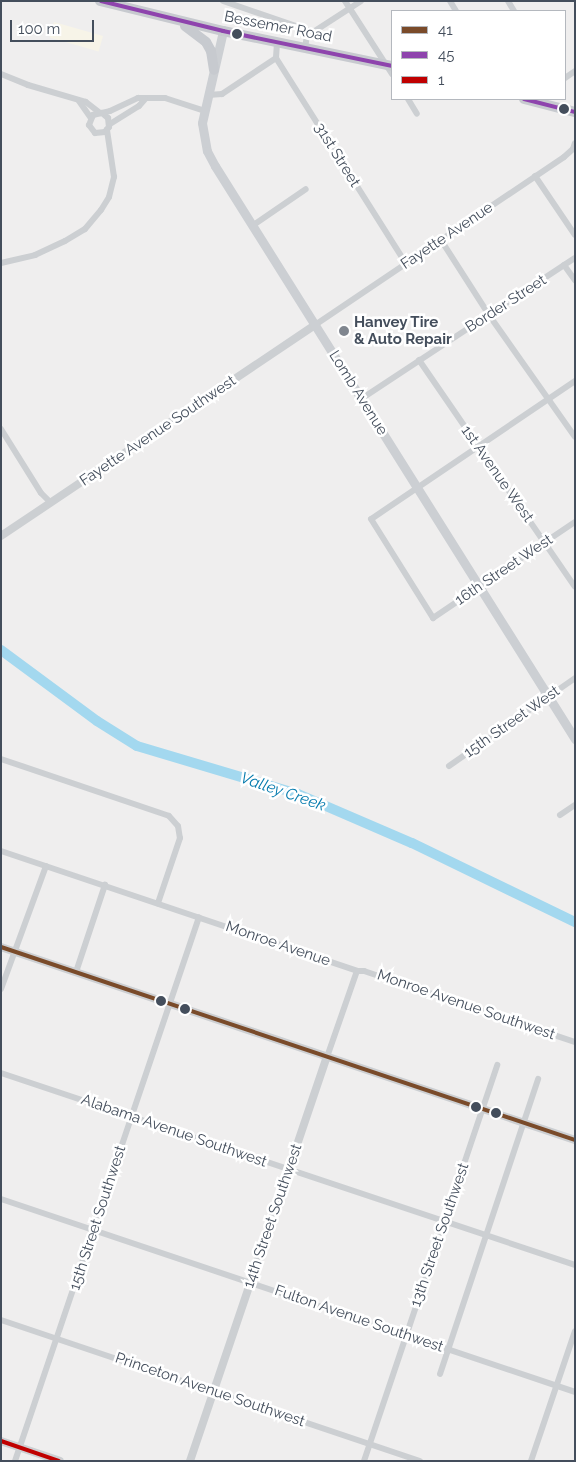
<!DOCTYPE html>
<html>
<head>
<meta charset="utf-8">
<style>
	body { margin:0 }
	#map { position:relative; width:576px; height:1462px; overflow:hidden; background:#efeeee; font-family:Raleway,sans-serif }
	div>[style] { position:absolute }
	[style*='--x'] { left:calc(var(--x)*1px); top:calc(var(--y)*1px); width:calc(var(--w)*1px); rotate:calc(var(--a)*1deg) }
	.commercial>* { inset:0; background:#f7f4e8; transform-origin:0 0 }
	.river>* { height:10px; margin:-5px; padding:0 5px; transform-origin:5px; border-radius:5px; background:#a3d8ef }
	.minor>* { height:6px; margin:-3px; padding:0 3px; transform-origin:3px; border-radius:3px; background:#cccfd2 }
	.tertiary>* { height:8px; margin:-4px; padding:0 4px; transform-origin:4px; border-radius:4px; background:#cccfd2 }
	.secondary>* { height:9px; margin:-4.5px; padding:0 4.5px; transform-origin:4.5px; border-radius:4.5px; background:#cccfd3 }
	.primary>* { height:10px; margin:-5px; padding:0 5px; transform-origin:5px; border-radius:5px; background:#c7cacf }
	.bus-1>* { height:4px; margin:-2px; padding:0 2px; transform-origin:2px; border-radius:2px; background:#7a4b2a }
	.bus-2>* { height:4px; margin:-2px; padding:0 2px; transform-origin:2px; border-radius:2px; background:#8e44ad }
	.bus-3>* { height:4px; margin:-2px; padding:0 2px; transform-origin:2px; border-radius:2px; background:#c00000 }
	.dots>* { width:14px; height:14px; translate:-50% -50%; box-sizing:border-box; border:2px solid #fff; border-radius:50% }
	span { translate:-50% -50%; white-space:nowrap; text-align:center; line-height:1.15; -webkit-text-stroke:5px #fff; paint-order:stroke }
	.street-label { font-size:15px; color:#444e5c }
	.poi-label { font-size:15px; color:#444e5c; font-weight:700 }
	.left { translate:0 -50%; text-align:left }
	.water-label { font-size:16px; color:#057bae; font-style:italic }
	.frame { position:absolute; inset:0; border:2px solid #444e5c; pointer-events:none }
	.legend { position:absolute; left:391px; top:10px; width:175px; height:90px; box-sizing:border-box; background:#fff; border:1px solid #b4b8be; margin:0; padding:6px 9px; list-style:none; font-size:15px; color:#444e5c }
	.legend li { display:flex; align-items:center; gap:10px; height:25px }
	.legend b { width:25px; border:1px solid #b4b8be }
	.scale { position:absolute; left:10px; top:20px; width:84px; height:22px; box-sizing:border-box; border:2px solid #444e5c; border-top:0; padding-left:6px; font-size:15px; line-height:18px; white-space:nowrap; color:#444e5c; -webkit-text-stroke:4px #fff; paint-order:stroke }
</style>
</head>
<body>
<div id="map">
	<div class="commercial">
		<div style="left:54px;top:22px;width:51px;height:16px;rotate:16deg"></div>
	</div>
	<div class="river">
		<div style="--x:1;--y:650;--w:119;--a:36.5"></div>
		<div style="--x:97;--y:721;--w:47;--a:32"></div>
		<div style="--x:137;--y:746;--w:168;--a:16.6"></div>
		<div style="--x:298;--y:794;--w:124;--a:23.3"></div>
		<div style="--x:412;--y:843;--w:181;--a:25.9"></div>
	</div>
	<div class="minor">
		<div style="--x:223;--y:1;--w:95;--a:19"></div>
		<div style="--x:345;--y:1;--w:87;--a:57.2"></div>
		<div style="--x:450;--y:1;--w:12;--a:59"></div>
		<div style="--x:508;--y:1;--w:12;--a:59"></div>
		<div style="--x:277;--y:43;--w:15;--a:94"></div>
		<div style="--x:276;--y:58;--w:244;--a:57.7"></div>
		<div style="--x:305;--y:48;--w:12;--a:-81"></div>
		<div style="--x:307;--y:36;--w:64;--a:-32.9"></div>
		<div style="--x:1;--y:74;--w:29;--a:22"></div>
		<div style="--x:28;--y:85;--w:60;--a:16.3"></div>
		<div style="--x:86;--y:102;--w:18;--a:38"></div>
		<div style="--x:565;--y:78;--w:12;--a:-35"></div>
		<div style="--x:208;--y:95;--w:14;--a:-4"></div>
		<div style="--x:222;--y:94;--w:65;--a:-33.7"></div>
		<div style="--x:408;--y:99;--w:17;--a:59"></div>
		<div style="--x:79;--y:101;--w:21;--a:55"></div>
		<div style="--x:102;--y:113;--w:8;--a:40"></div>
		<div style="--x:108;--y:118;--w:9;--a:84"></div>
		<div style="--x:109;--y:127;--w:6;--a:129"></div>
		<div style="--x:105;--y:132;--w:10;--a:174"></div>
		<div style="--x:95;--y:133;--w:10;--a:-127"></div>
		<div style="--x:89;--y:125;--w:11;--a:-68"></div>
		<div style="--x:93;--y:115;--w:17;--a:-13"></div>
		<div style="--x:110;--y:111;--w:31;--a:-25"></div>
		<div style="--x:138;--y:98;--w:27;--a:0"></div>
		<div style="--x:165;--y:98;--w:40;--a:18"></div>
		<div style="--x:110;--y:124;--w:34;--a:-32"></div>
		<div style="--x:139;--y:106;--w:9;--a:-49"></div>
		<div style="--x:535;--y:176;--w:71;--a:55.9"></div>
		<div style="--x:252;--y:226;--w:65;--a:-34.4"></div>
		<div style="--x:441;--y:240;--w:89;--a:57.4"></div>
		<div style="--x:489;--y:315;--w:149;--a:54.8"></div>
		<div style="--x:1;--y:263;--w:35;--a:-13"></div>
		<div style="--x:35;--y:255;--w:33;--a:-25"></div>
		<div style="--x:65;--y:241;--w:23;--a:-31"></div>
		<div style="--x:85;--y:229;--w:25;--a:-50"></div>
		<div style="--x:101;--y:210;--w:15;--a:-58"></div>
		<div style="--x:109;--y:197;--w:21;--a:-76"></div>
		<div style="--x:114;--y:177;--w:48;--a:-98.5"></div>
		<div style="--x:564;--y:265;--w:19;--a:54"></div>
		<div style="--x:315;--y:325;--w:300;--a:-34"></div>
		<div style="--x:564;--y:157;--w:12;--a:-42"></div>
		<div style="--x:573;--y:149;--w:6;--a:-72"></div>
		<div style="--x:419;--y:360;--w:275;--a:55.5"></div>
		<div style="--x:575;--y:381;--w:246;--a:145.9"></div>
		<div style="--x:371;--y:519;--w:117;--a:57.9"></div>
		<div style="--x:433;--y:618;--w:171;--a:-34.1"></div>
		<div style="--x:361;--y:399;--w:256;--a:-33.4"></div>
		<div style="--x:1;--y:429;--w:75;--a:58"></div>
		<div style="--x:41;--y:493;--w:14;--a:45"></div>
		<div style="--x:1;--y:759;--w:177;--a:18.7"></div>
		<div style="--x:169;--y:816;--w:13;--a:48"></div>
		<div style="--x:178;--y:826;--w:12;--a:81"></div>
		<div style="--x:180;--y:838;--w:69;--a:108.7"></div>
		<div style="--x:449;--y:766;--w:154;--a:-34.9"></div>
		<div style="--x:560;--y:815;--w:18;--a:-34"></div>
		<div style="--x:1;--y:851;--w:376;--a:18.6"></div>
		<div style="--x:357;--y:971;--w:7;--a:0"></div>
		<div style="--x:364;--y:971;--w:223;--a:18.6"></div>
		<div style="--x:76;--y:972;--w:92;--a:-71.6"></div>
		<div style="--x:1;--y:989;--w:131;--a:-69.9"></div>
		<div style="--x:327;--y:1057;--w:91;--a:-70.8"></div>
		<div style="--x:1;--y:1073;--w:605;--a:18.49"></div>
		<div style="--x:1;--y:1199;--w:606;--a:18.58"></div>
		<div style="--x:1;--y:1320;--w:442;--a:18.6"></div>
		<div style="--x:440;--y:1374;--w:311;--a:-71.6"></div>
		<div style="--x:15;--y:1461;--w:574;--a:-71.31"></div>
		<div style="--x:364;--y:1461;--w:418;--a:-71.4"></div>
		<div style="--x:531;--y:1461;--w:137;--a:-71.3"></div>
	</div>
	<div class="tertiary">
		<div style="--x:1;--y:536;--w:378;--a:-33.9"></div>
		<div style="--x:1;--y:947;--w:606;--a:18.58"></div>
		<div style="--x:1;--y:1441;--w:62;--a:18.7"></div>
		<div style="--x:190;--y:1461;--w:427;--a:-71.3"></div>
	</div>
	<div class="secondary">
		<div style="--x:223;--y:31;--w:94;--a:102.9"></div>
		<div style="--x:202;--y:123;--w:28;--a:80"></div>
		<div style="--x:207;--y:151;--w:17;--a:62"></div>
		<div style="--x:215;--y:166;--w:677;--a:57.86"></div>
	</div>
	<div class="primary">
		<div style="--x:100;--y:1;--w:127;--a:13.7"></div>
		<div style="--x:223;--y:31;--w:173;--a:11.7"></div>
		<div style="--x:185;--y:26;--w:26;--a:37"></div>
		<div style="--x:206;--y:42;--w:10;--a:61"></div>
		<div style="--x:211;--y:51;--w:19;--a:81"></div>
		<div style="--x:524;--y:99;--w:53;--a:14.3"></div>
	</div>
	<div class="bus-1">
		<div style="--x:1;--y:947;--w:606;--a:18.58"></div>
	</div>
	<div class="bus-2">
		<div style="--x:101;--y:1;--w:126;--a:13.8"></div>
		<div style="--x:223;--y:31;--w:173;--a:11.7"></div>
		<div style="--x:524;--y:99;--w:53;--a:14.3"></div>
	</div>
	<div class="bus-3">
		<div style="--x:1;--y:1441;--w:61;--a:19"></div>
	</div>
	<div class="dots">
		<div style="left:237px;top:34px;background:#444e5c"></div>
		<div style="left:564px;top:109px;background:#444e5c"></div>
		<div style="left:344px;top:331px;background:#80868f"></div>
		<div style="left:161px;top:1001px;background:#444e5c"></div>
		<div style="left:185px;top:1009px;background:#444e5c"></div>
		<div style="left:476px;top:1107px;background:#444e5c"></div>
		<div style="left:496px;top:1113px;background:#444e5c"></div>
	</div>
	<div class="street-label">
		<span style="left:278px;top:27px;rotate:11deg">Bessemer Road</span>
		<span style="left:337px;top:155px;rotate:58deg">31st Street</span>
		<span style="left:447px;top:236px;rotate:-34deg">Fayette Avenue</span>
		<span style="left:506px;top:304px;rotate:-33deg">Border Street</span>
		<span style="left:358px;top:393px;rotate:58deg">Lomb Avenue</span>
		<span style="left:158px;top:431px;rotate:-34deg">Fayette Avenue Southwest</span>
		<span style="left:497px;top:474px;rotate:55deg">1st Avenue West</span>
		<span style="left:504px;top:570px;rotate:-34deg">16th Street West</span>
		<span style="left:512px;top:722px;rotate:-35deg">15th Street West</span>
		<span style="left:278px;top:944px;rotate:19deg">Monroe Avenue</span>
		<span style="left:466px;top:1005px;rotate:19deg">Monroe Avenue Southwest</span>
		<span style="left:174px;top:1131px;rotate:19deg">Alabama Avenue Southwest</span>
		<span style="left:273px;top:1216px;rotate:-71deg">14th Street Southwest</span>
		<span style="left:98px;top:1218px;rotate:-72deg">15th Street Southwest</span>
		<span style="left:440px;top:1235px;rotate:-71deg">13th Street Southwest</span>
		<span style="left:359px;top:1319px;rotate:19deg">Fulton Avenue Southwest</span>
		<span style="left:210px;top:1390px;rotate:19deg">Princeton Avenue Southwest</span>
	</div>
	<div class="poi-label">
		<span class="left" style="left:354px;top:331px">Hanvey Tire<br>&amp; Auto Repair</span>
	</div>
	<div class="water-label">
		<span style="left:283px;top:792px;rotate:19deg">Valley Creek</span>
	</div>
	<div class="frame"></div>
	<ul class="legend">
	<li><b style="height:6px;background:#7a4b2a"></b>41</li>
	<li><b style="height:6px;background:#8e44ad"></b>45</li>
	<li><b style="height:6px;background:#c00000"></b>1</li>
	</ul>
	<div class="scale">100 m</div>
</div>
</body>
</html>
